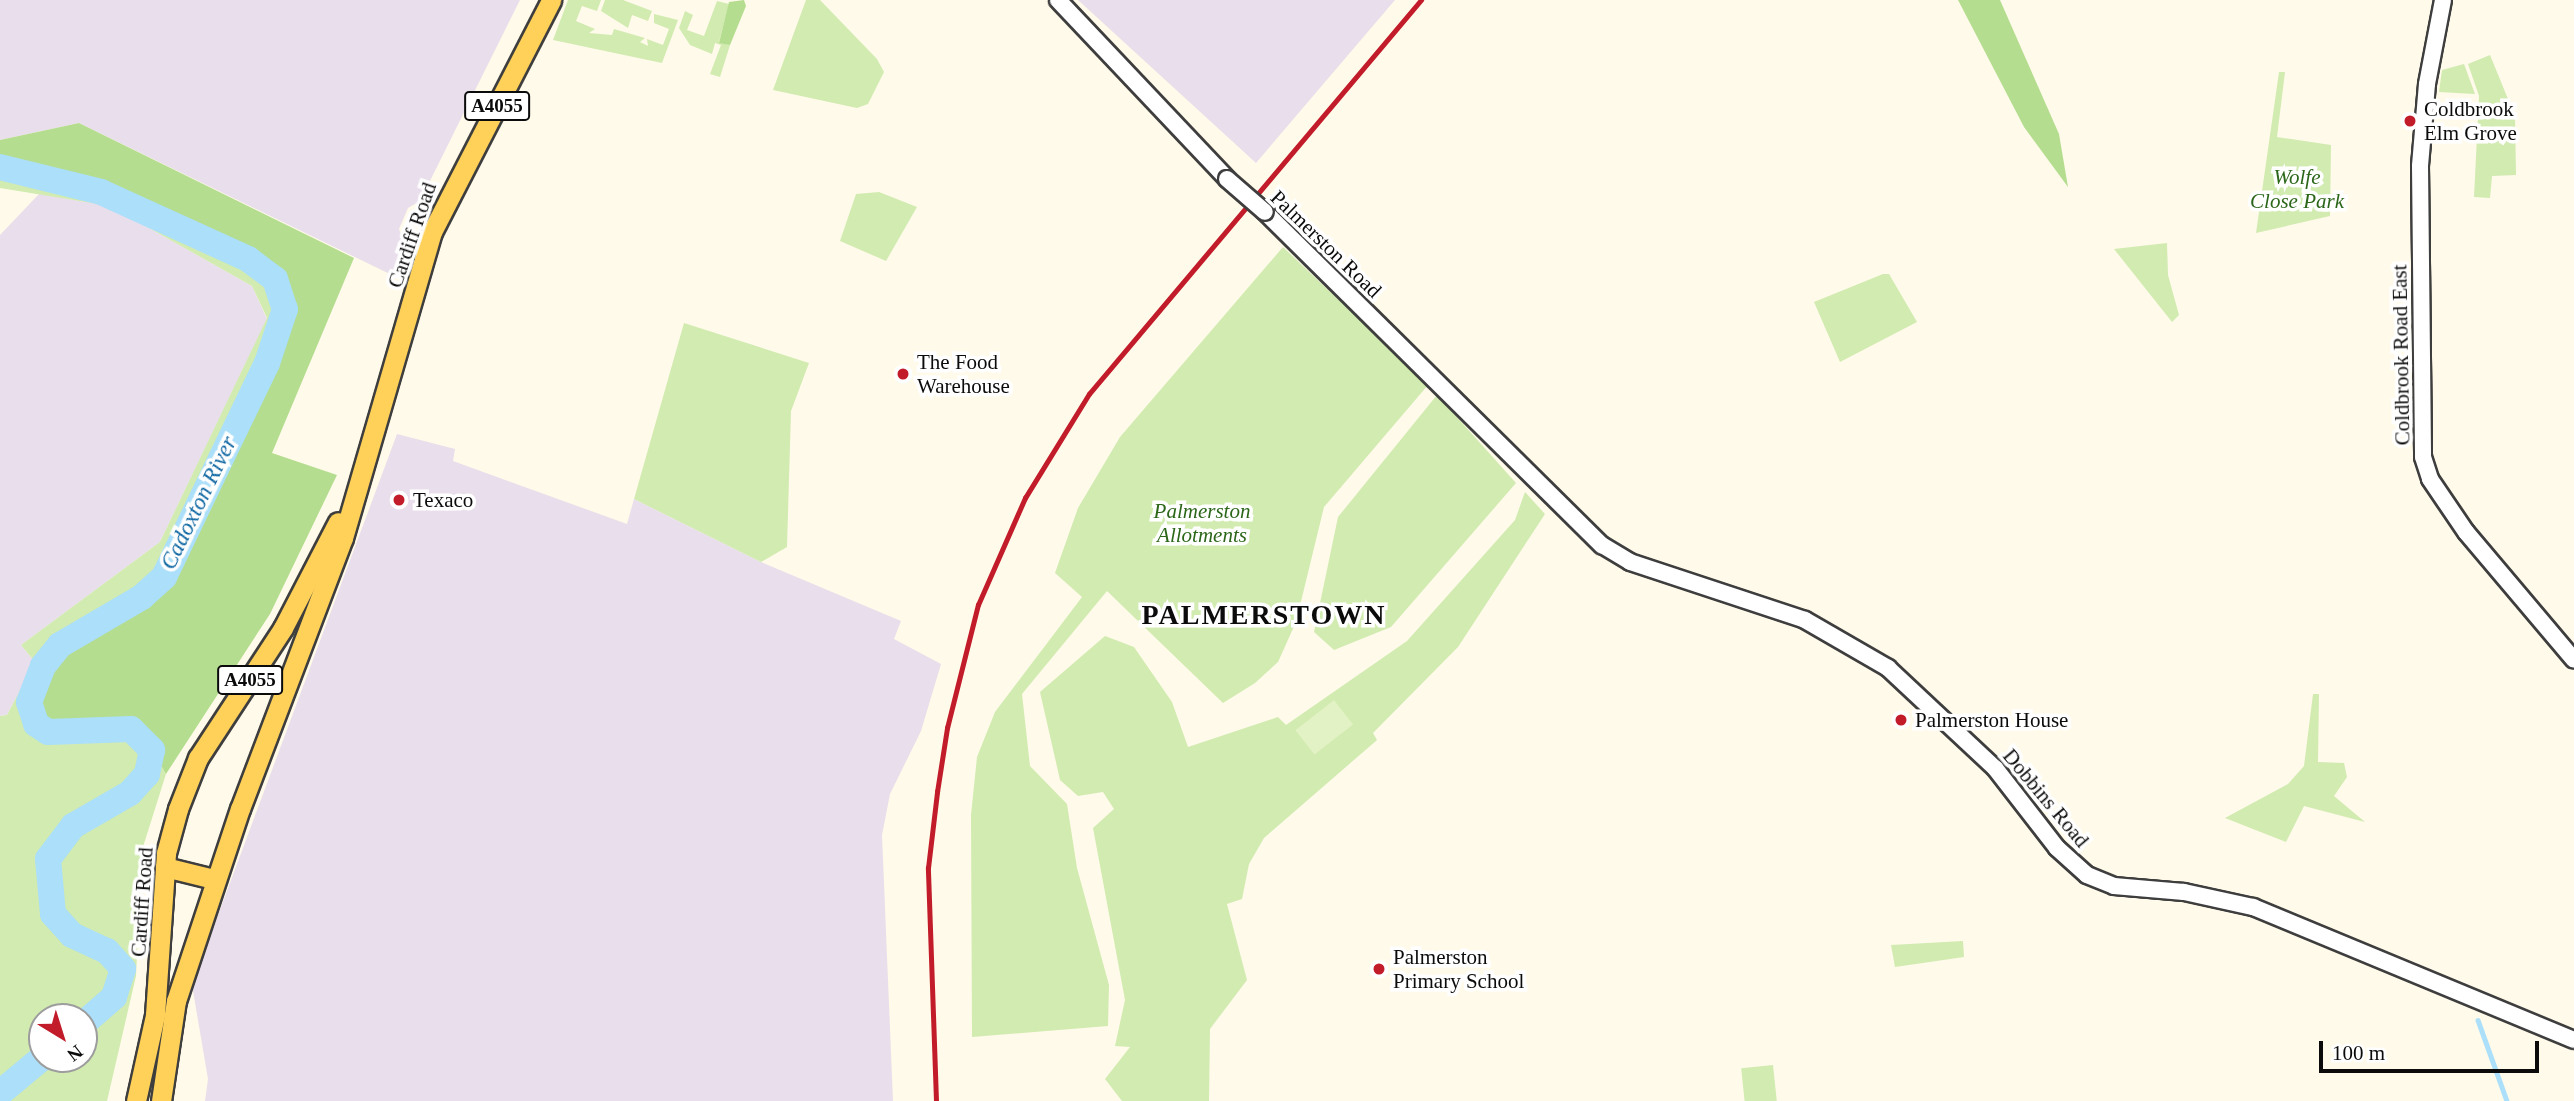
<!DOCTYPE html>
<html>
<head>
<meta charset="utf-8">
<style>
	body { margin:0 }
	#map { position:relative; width:2574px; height:1101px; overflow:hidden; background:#fffae9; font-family:Georgia,serif }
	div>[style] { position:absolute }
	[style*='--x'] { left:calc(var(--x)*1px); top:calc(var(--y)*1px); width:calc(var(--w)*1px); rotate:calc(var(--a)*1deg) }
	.industrial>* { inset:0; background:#e9deeb }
	.green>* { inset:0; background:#d1ebb1; transform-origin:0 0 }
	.forest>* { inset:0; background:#b5dd90 }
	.pitch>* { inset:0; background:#e3f2c4; transform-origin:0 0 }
	.stream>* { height:4.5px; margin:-2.25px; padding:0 2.25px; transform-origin:2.25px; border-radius:2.25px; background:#abdffa }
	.river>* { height:26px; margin:-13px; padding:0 13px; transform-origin:13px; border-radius:13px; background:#abdffa }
	.roads { filter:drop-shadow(2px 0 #3e3e3e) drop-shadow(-2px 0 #3e3e3e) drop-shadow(0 2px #3e3e3e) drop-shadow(0 -2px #3e3e3e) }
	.tertiary>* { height:16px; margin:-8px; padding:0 8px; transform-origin:8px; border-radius:8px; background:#fff }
	.primary>* { height:19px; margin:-9.5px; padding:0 9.5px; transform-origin:9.5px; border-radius:9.5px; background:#ffd159 }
	.rail>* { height:4.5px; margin:-2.25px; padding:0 2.25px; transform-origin:2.25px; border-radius:2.25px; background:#c21c2a }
	.bridges { filter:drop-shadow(2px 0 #3e3e3e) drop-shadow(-2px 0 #3e3e3e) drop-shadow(0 2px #3e3e3e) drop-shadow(0 -2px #3e3e3e) }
	.tertiary-bridge>* { height:16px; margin:-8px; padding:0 8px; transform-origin:8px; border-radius:8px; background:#fff }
	.dots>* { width:19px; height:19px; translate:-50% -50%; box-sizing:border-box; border:4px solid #fff; border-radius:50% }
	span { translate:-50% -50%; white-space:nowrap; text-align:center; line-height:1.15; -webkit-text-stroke:7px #fff; paint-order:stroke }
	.shield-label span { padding:2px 5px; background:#fff; border:2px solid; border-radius:5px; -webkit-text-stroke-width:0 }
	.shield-label { font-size:19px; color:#0b0b0b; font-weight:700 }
	.poi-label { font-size:21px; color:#0b0b0b }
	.left { translate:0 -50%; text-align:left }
	.park-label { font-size:21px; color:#2b6619; font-style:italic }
	.street-label { font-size:21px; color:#0b0b0b }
	.water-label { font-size:23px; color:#0f67a3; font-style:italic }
	.district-label { font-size:28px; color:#0b0b0b; font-weight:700; letter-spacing:2px }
	.north { position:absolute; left:28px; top:1003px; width:70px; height:70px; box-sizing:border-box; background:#fff; border:2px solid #9d9d9d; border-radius:50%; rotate:142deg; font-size:19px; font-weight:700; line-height:28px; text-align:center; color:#0b0b0b }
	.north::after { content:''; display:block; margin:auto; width:24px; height:32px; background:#c21c2a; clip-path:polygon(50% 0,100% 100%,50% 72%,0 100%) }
	.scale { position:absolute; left:2319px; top:1041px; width:220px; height:32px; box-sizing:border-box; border:4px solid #0b0b0b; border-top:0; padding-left:9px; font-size:21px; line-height:24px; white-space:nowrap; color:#0b0b0b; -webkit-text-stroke:5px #fff; paint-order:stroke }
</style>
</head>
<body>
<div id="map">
	<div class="industrial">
		<div style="clip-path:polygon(0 0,520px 0,420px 201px,408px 208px,399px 229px,404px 242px,396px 277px,79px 123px,0 140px)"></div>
		<div style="clip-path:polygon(1078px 0,1395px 0,1256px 163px)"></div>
		<div style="clip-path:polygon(39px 194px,110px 206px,252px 286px,267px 319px,160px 542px,21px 645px,35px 662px,7px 715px,0 716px,0 235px)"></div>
		<div style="clip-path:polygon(397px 434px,455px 449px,453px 461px,627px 524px,634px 499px,761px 562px,901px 621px,894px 639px,941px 664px,921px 731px,890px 794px,882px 835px,893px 1101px,205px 1101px,208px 1079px,192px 985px)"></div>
	</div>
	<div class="green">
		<div style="clip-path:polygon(568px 0,601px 0,597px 11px,582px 6px,576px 21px,595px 29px,589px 33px,612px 35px,614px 29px,645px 38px,640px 42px,648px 46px,647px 39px,663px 45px,669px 29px,654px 23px,654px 14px,678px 20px,662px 63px,553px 40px)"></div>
		<div style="clip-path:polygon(605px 0,623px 0,652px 11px,648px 21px,632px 15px,628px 28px,601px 11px)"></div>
		<div style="clip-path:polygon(806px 0,820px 0,877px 59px,884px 72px,868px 104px,857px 108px,773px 90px)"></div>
		<div style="clip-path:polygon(717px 1px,729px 4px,719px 42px,730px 45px,720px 77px,710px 74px,721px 45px,715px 43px,712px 54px,690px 45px,679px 28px,685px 11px,693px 15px,687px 30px,704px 36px)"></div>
		<div style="clip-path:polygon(2490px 55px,2515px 116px,2516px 175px,2492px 176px,2490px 198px,2474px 197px,2479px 96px,2468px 64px)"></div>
		<div style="clip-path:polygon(2464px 64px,2475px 94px,2439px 92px,2442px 70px)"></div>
		<div style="clip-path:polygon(2279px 72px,2285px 72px,2277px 137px,2331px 145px,2330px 216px,2256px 233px)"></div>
		<div style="clip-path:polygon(evenodd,0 158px,165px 218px,275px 279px,282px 292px,267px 363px,164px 577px,142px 597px,91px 624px,61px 735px,131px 729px,144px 737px,166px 774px,142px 850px,136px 976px,107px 1101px,0 1101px,0 716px,7px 715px,35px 662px,21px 645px,160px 542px,267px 318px,252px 286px,110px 206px,0 188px,0 158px,42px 1017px,84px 1017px,84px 1059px,42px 1059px,42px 1017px)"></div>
		<div style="clip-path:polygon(879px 192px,917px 207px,886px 261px,840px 241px,856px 194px)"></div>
		<div style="clip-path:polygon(2167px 243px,2168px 275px,2179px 315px,2172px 322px,2114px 249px)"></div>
		<div style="clip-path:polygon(1283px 247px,1428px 385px,1324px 507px,1296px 622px,1278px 662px,1255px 683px,1223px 703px,1107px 591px,1022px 694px,1030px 766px,1067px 804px,1077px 868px,1109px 985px,1108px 1026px,972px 1037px,971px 815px,977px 757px,995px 712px,1082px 597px,1055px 573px,1078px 508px,1120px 437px)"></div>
		<div style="clip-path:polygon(1883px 274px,1889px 274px,1917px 322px,1840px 362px,1814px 302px)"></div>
		<div style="clip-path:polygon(684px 323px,809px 363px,791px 411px,787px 547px,761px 562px,634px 499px)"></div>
		<div style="clip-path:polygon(1437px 395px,1516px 483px,1391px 627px,1334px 650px,1314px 632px,1338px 517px)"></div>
		<div style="clip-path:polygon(1525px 492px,1545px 514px,1458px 647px,1373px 733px,1377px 740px,1264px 838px,1249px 864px,1242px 899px,1227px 904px,1247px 980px,1210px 1029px,1209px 1101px,1122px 1101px,1105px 1079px,1130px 1047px,1115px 1046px,1125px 1000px,1093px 828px,1114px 809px,1103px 792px,1078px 796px,1060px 780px,1040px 692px,1105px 636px,1134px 647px,1172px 702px,1188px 747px,1278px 717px,1286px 725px,1407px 641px,1515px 520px)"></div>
		<div style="clip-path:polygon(2313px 694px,2319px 694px,2318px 762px,2344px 763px,2347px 777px,2334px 796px,2365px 822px,2304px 806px,2286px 842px,2225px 818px,2288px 784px,2304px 766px)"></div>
		<div style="clip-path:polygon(1963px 941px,1964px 957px,1895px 967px,1891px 945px)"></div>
		<div style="left:1773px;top:1065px;width:36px;height:32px;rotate:84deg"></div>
	</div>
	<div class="forest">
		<div style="clip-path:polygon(744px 0,746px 6px,730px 45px,719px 43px,729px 2px)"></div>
		<div style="clip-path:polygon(1958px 0,2000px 0,2059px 134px,2068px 187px,2024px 127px)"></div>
		<div style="clip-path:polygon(79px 123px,354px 258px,272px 453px,337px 475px,270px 614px,166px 774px,144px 737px,131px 729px,48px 732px,36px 724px,29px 702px,43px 666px,60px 645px,142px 597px,164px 577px,227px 447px,275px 325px,276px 305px,261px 278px,165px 218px,0 158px,0 140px)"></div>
	</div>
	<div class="pitch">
		<div style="left:1334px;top:700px;width:31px;height:49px;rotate:52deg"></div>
	</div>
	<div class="stream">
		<div style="--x:2478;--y:1020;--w:86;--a:70.3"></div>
	</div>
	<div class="river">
		<div style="--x:0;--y:167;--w:104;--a:13.9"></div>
		<div style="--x:101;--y:192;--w:162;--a:24.5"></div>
		<div style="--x:248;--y:259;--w:34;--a:37"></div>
		<div style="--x:275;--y:279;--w:32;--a:72"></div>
		<div style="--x:285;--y:309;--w:57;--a:108.4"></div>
		<div style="--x:267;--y:363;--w:237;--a:115.7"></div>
		<div style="--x:164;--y:577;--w:30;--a:138"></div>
		<div style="--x:142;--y:597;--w:95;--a:149.7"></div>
		<div style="--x:60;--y:645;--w:27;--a:129"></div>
		<div style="--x:43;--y:666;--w:39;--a:111"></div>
		<div style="--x:29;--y:702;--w:23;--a:72"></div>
		<div style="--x:36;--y:724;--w:14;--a:34"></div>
		<div style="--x:48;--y:732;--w:83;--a:-2.1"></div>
		<div style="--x:131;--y:729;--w:30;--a:45"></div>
		<div style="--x:152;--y:750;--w:25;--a:102"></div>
		<div style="--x:147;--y:774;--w:25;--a:132"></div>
		<div style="--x:130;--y:793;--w:66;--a:149.9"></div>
		<div style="--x:73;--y:826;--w:41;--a:127.1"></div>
		<div style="--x:48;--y:859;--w:55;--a:84.8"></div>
		<div style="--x:53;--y:914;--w:28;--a:48"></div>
		<div style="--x:72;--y:935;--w:38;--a:25"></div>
		<div style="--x:107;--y:951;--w:24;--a:48"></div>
		<div style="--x:123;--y:969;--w:29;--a:108"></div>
		<div style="--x:114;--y:997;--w:40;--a:139"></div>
		<div style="--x:0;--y:1093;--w:55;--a:-39.8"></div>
	</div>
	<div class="roads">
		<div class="tertiary">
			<div style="--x:1058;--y:0;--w:246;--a:46.6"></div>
			<div style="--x:2443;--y:0;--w:86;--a:100.8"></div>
			<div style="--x:2427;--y:84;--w:82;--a:94.9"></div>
			<div style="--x:2420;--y:166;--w:291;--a:89.4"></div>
			<div style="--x:2423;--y:457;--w:23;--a:72"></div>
			<div style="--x:2430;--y:479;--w:64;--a:55.8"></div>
			<div style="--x:2466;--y:532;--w:167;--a:49.8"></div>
			<div style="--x:1265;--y:212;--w:474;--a:44.7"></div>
			<div style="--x:1602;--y:545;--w:33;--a:31"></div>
			<div style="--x:1630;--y:562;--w:184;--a:18.3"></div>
			<div style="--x:1805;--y:620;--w:96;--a:30"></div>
			<div style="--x:1888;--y:668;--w:146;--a:43.1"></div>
			<div style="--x:1995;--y:768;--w:101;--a:52.2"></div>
			<div style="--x:2057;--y:848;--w:40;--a:42"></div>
			<div style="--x:2087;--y:875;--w:29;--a:22"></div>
			<div style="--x:2114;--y:886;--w:70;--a:4.9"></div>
			<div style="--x:2184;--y:892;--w:71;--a:12.3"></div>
			<div style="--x:2253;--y:907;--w:347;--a:22.5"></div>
		</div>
		<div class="primary">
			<div style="--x:165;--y:867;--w:50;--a:13.8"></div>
			<div style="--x:136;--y:1101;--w:88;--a:-77.5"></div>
			<div style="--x:155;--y:1015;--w:162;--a:-86.1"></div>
			<div style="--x:166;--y:853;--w:46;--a:-74.7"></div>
			<div style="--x:178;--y:809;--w:55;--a:-68.6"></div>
			<div style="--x:198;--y:758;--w:155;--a:-56.8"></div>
			<div style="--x:283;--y:628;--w:119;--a:-62.6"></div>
			<div style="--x:161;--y:1101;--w:101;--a:-81.5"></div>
			<div style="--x:176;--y:1001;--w:202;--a:-71.6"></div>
			<div style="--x:240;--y:809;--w:290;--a:-69.2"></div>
			<div style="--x:343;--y:538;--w:319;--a:-73.8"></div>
			<div style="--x:432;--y:232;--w:261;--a:-62.8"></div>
		</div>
	</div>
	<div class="rail">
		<div style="--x:936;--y:1101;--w:233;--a:-92"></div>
		<div style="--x:928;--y:868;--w:77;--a:-83.2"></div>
		<div style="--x:937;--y:792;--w:65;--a:-81.1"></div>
		<div style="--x:947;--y:728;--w:127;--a:-75.9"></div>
		<div style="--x:978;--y:605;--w:117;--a:-66.3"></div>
		<div style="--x:1025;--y:498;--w:122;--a:-58.4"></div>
		<div style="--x:1089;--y:394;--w:515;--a:-49.88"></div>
	</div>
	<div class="bridges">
		<div class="tertiary-bridge">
			<div style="--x:1227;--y:179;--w:50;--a:41"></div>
		</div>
	</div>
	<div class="dots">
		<div style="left:2410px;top:121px;background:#c21c2a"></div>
		<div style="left:903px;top:374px;background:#c21c2a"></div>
		<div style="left:399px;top:500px;background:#c21c2a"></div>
		<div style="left:1901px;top:720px;background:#c21c2a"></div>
		<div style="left:1379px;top:969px;background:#c21c2a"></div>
	</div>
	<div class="shield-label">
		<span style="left:497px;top:106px">A4055</span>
		<span style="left:250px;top:680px">A4055</span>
	</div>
	<div class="poi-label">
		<span class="left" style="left:2424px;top:121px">Coldbrook<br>Elm Grove</span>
		<span class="left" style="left:917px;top:374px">The Food<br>Warehouse</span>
		<span class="left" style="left:413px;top:500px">Texaco</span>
		<span class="left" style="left:1915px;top:720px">Palmerston House</span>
		<span class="left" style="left:1393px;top:969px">Palmerston<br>Primary School</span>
	</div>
	<div class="park-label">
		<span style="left:2297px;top:189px">Wolfe<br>Close Park</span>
		<span style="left:1202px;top:523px">Palmerston<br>Allotments</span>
	</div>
	<div class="street-label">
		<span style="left:412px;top:235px;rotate:-71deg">Cardiff Road</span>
		<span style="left:1326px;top:244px;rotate:44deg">Palmerston Road</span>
		<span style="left:2401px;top:355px;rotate:-91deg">Coldbrook Road East</span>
		<span style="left:2046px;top:798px;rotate:50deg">Dobbins Road</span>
		<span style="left:142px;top:902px;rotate:-86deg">Cardiff Road</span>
	</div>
	<div class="water-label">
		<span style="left:199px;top:503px;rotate:-64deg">Cadoxton River</span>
	</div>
	<div class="district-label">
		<span style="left:1264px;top:615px">PALMERSTOWN</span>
	</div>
	<div class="north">N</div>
	<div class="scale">100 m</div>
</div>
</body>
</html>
